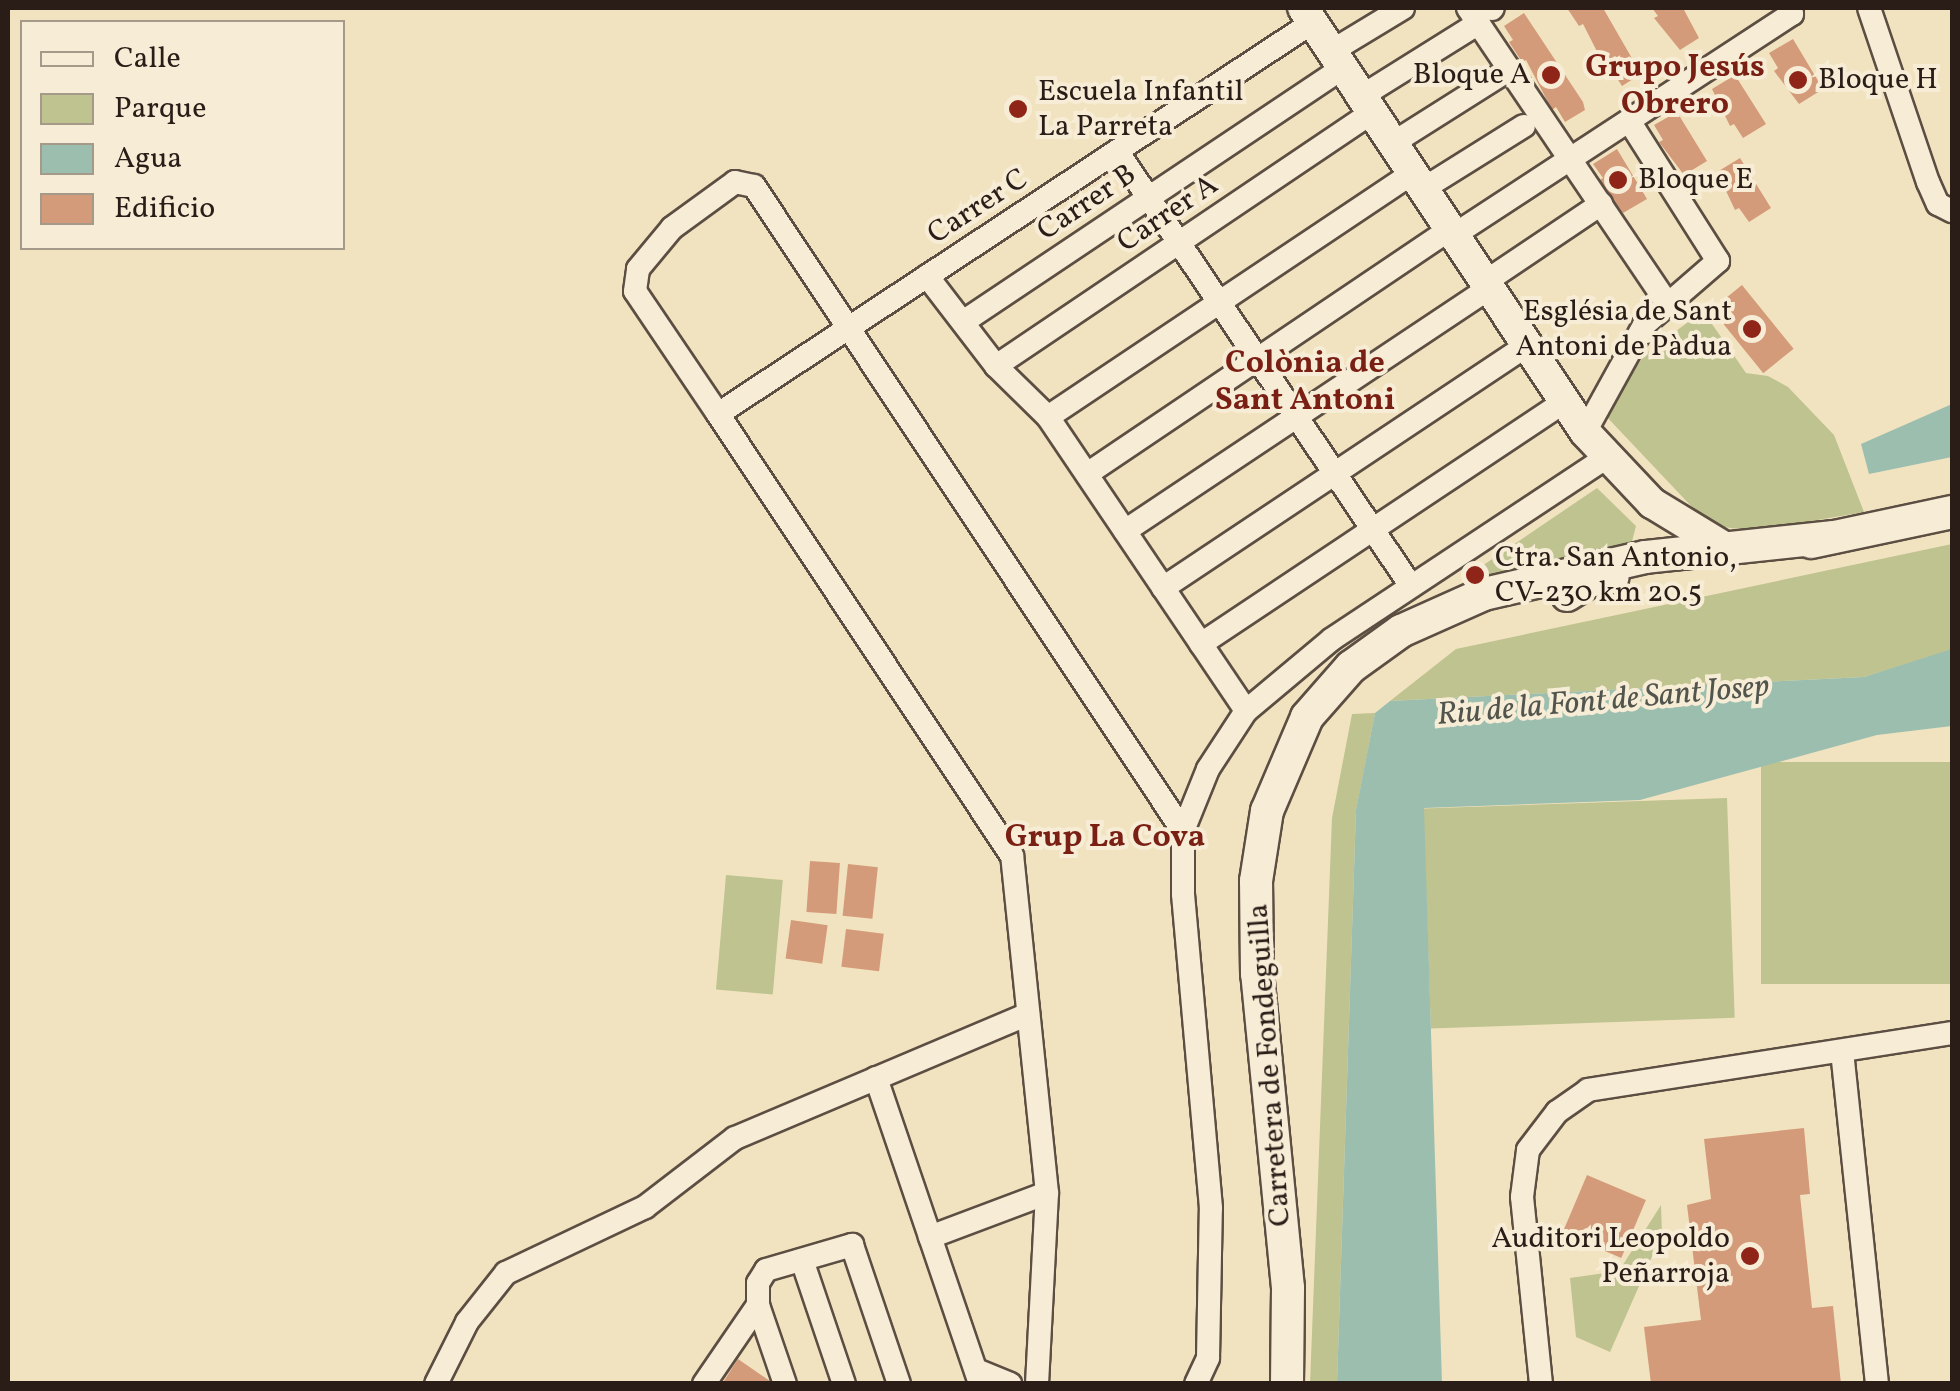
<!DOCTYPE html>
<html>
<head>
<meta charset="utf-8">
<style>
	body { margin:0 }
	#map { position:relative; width:1960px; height:1391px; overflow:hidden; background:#f2e3c0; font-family:Vollkorn,serif }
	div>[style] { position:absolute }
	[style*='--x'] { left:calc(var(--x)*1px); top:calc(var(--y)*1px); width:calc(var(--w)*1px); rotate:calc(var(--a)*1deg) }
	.green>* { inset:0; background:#bec390; transform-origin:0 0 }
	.water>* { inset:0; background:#9cbeaf }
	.building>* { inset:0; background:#d49b7a; transform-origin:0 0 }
	.roads { filter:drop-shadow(2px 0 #5c4e42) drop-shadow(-2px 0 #5c4e42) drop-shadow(0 2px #5c4e42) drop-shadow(0 -2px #5c4e42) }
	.minor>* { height:22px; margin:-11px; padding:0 11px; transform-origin:11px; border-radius:11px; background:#f7edd6 }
	.tertiary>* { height:30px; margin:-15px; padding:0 15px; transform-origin:15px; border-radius:15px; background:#f7edd6 }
	.secondary>* { height:32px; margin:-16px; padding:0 16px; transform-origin:16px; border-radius:16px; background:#f7edd6 }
	.dots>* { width:28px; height:28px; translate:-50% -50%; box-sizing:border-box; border:5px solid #f7edd6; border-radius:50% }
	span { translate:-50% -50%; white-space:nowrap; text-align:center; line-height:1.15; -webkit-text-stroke:8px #f7edd6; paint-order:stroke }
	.poi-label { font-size:30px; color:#2a1d18 }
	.right { translate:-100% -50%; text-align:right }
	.left { translate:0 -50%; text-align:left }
	.street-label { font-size:30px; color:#2a1d18 }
	.neighbourhood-label { font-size:32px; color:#7a1f14; font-weight:700 }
	.water-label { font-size:32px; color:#52554d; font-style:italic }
	.frame { position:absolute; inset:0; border:10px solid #2a1d18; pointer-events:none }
	.legend { position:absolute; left:20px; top:20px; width:325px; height:230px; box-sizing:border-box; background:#f7edd6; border:2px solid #a59a8a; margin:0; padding:12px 18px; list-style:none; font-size:30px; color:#2a1d18 }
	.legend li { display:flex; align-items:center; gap:20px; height:50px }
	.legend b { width:50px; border:2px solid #a59a8a }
</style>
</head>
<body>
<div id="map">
	<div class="green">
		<div style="clip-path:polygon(1703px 311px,1746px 373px,1768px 376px,1788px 387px,1834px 435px,1864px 512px,1753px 531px,1709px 525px,1604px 414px,1645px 354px)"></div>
		<div style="clip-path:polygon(1597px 488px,1636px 526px,1630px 549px,1484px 594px,1479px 568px)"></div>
		<div style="clip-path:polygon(1952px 544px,1952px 650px,1864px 677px,1390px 701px,1456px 649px)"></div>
		<div style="clip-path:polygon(1375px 713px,1356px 811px,1337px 1383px,1310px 1384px,1332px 818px,1352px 714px)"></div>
		<div style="left:1952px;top:762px;width:222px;height:191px;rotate:90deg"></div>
		<div style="left:1727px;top:798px;width:220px;height:304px;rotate:88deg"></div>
		<div style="left:726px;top:875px;width:57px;height:115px;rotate:5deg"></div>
		<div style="clip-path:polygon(1661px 1205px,1662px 1234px,1610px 1352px,1576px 1337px,1570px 1278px,1619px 1271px)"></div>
	</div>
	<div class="water">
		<div style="clip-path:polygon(1952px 404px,1952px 457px,1869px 474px,1861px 444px)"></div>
		<div style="clip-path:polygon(1952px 649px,1952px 726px,1877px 735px,1640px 800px,1424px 808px,1442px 1383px,1337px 1383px,1356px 810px,1375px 713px,1390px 701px,1864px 677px)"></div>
	</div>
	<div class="building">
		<div style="clip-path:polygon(1567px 8px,1603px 8px,1641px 74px,1622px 86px,1613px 72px,1609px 75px,1583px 24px,1579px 26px)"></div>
		<div style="clip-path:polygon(1652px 8px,1683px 8px,1699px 38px,1680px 50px,1654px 18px,1658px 16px)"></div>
		<div style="clip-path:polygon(1524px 13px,1583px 102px,1585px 110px,1565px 122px,1556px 107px,1552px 110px,1526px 60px,1522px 62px,1509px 42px,1513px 40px,1504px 26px)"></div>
		<div style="clip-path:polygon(1793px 39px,1823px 89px,1799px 104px,1774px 71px,1778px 68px,1769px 53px)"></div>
		<div style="clip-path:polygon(1735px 75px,1766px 124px,1743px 138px,1734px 124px,1730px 126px,1712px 89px)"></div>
		<div style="clip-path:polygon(1677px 112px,1707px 161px,1684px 175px,1659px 142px,1663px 140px,1654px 125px)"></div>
		<div style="clip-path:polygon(1617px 149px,1647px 199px,1623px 213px,1598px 181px,1603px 178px,1593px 164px)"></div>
		<div style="clip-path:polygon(1740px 158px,1771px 208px,1749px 222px,1739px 208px,1735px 210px,1717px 172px)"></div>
		<div style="left:1742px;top:285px;width:82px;height:39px;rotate:51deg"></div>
		<div style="left:810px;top:861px;width:30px;height:51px;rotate:4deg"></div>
		<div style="left:848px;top:864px;width:30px;height:52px;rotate:6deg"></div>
		<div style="left:791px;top:920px;width:37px;height:39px;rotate:8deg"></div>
		<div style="left:846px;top:929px;width:38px;height:38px;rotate:7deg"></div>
		<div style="clip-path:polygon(1804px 1128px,1810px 1194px,1800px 1195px,1812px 1308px,1833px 1306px,1841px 1384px,1651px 1384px,1644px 1327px,1701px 1320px,1687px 1205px,1711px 1199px,1704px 1139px)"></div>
		<div style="left:1587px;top:1175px;width:64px;height:63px;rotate:23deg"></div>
		<div style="clip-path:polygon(738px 1359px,770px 1381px,768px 1384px,722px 1384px)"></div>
	</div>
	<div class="roads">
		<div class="minor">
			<div style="--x:1468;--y:8;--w:356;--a:56"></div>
			<div style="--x:1869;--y:8;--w:184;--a:71.3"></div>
			<div style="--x:1928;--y:182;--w:24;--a:66"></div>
			<div style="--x:1938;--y:204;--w:16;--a:27"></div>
			<div style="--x:1492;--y:9;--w:1;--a:-45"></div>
			<div style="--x:1332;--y:51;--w:83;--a:-31.2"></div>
			<div style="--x:1362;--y:96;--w:138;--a:-32"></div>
			<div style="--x:1393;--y:143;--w:138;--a:-32.3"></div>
			<div style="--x:1117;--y:151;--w:525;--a:55.95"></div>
			<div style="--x:1423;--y:189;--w:119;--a:-32"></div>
			<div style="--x:1454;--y:235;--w:404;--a:-33.2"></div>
			<div style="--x:1792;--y:14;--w:7;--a:-117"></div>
			<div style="--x:927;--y:276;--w:113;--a:52.5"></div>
			<div style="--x:996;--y:366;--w:73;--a:44.4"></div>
			<div style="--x:1048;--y:417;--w:354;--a:56"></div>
			<div style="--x:1485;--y:282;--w:140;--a:-33.9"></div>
			<div style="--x:963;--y:322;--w:457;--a:-33.8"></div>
			<div style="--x:996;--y:366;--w:454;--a:-34"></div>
			<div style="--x:718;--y:414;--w:148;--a:-124"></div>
			<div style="--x:635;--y:291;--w:22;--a:-82"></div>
			<div style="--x:638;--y:269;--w:53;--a:-50.3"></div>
			<div style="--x:672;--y:228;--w:78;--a:-36.1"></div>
			<div style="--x:735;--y:182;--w:19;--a:12"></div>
			<div style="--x:754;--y:186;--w:775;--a:56.37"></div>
			<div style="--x:1048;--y:417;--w:439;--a:-33.8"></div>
			<div style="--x:1585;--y:432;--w:122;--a:-61.1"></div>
			<div style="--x:1644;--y:325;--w:98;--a:-40.9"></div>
			<div style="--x:1718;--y:261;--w:166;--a:-122.4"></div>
			<div style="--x:1087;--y:474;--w:438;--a:-34"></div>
			<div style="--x:1125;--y:531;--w:438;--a:-33.7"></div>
			<div style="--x:1163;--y:588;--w:438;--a:-33.7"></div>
			<div style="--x:1201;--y:644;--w:436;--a:-33.7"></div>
			<div style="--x:1842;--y:1051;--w:335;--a:84"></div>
			<div style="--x:876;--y:1078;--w:323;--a:71.2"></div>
			<div style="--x:930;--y:1237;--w:125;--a:-20.6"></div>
			<div style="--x:802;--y:1260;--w:131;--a:71.3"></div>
			<div style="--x:976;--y:1370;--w:37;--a:22"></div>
			<div style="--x:436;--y:1384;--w:69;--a:-63.4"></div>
			<div style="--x:467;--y:1322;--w:63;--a:-51.5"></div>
			<div style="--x:506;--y:1273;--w:154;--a:-25.4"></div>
			<div style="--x:645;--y:1207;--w:113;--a:-37.5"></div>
			<div style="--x:735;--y:1138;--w:318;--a:-22.9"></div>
			<div style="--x:704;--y:1384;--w:96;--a:-55.6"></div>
			<div style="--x:785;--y:1384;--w:83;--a:-108.9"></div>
			<div style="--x:758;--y:1305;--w:22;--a:-90"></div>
			<div style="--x:758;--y:1283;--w:15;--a:-58"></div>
			<div style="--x:766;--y:1270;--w:90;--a:-16.2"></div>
			<div style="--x:852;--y:1245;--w:147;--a:71.3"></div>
			<div style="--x:1037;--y:1384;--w:191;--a:-87"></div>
			<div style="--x:1047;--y:1193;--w:339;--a:-95.9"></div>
			<div style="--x:1012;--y:856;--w:531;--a:-123.63"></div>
			<div style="--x:718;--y:414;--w:713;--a:-33.38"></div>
			<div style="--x:1196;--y:1384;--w:29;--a:-65"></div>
			<div style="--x:1208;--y:1358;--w:150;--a:-88.9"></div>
			<div style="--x:1211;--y:1208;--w:315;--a:-95.1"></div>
			<div style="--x:1183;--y:894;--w:63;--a:-90"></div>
			<div style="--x:1183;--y:831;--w:67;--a:-68"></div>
			<div style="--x:1208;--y:769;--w:69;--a:-56.8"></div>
			<div style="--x:1246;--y:711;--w:112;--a:-39.9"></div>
			<div style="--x:1332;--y:639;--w:330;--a:-33.5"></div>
			<div style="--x:1541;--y:1384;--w:188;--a:-95.8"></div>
			<div style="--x:1522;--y:1197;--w:47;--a:-82.7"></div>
			<div style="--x:1528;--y:1150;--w:48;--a:-52.7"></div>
			<div style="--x:1557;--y:1112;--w:38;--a:-35"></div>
			<div style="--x:1588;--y:1090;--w:368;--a:-8.9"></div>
		</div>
		<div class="tertiary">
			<div style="--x:1303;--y:8;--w:509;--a:56.37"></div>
			<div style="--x:1585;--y:432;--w:98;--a:46.7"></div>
			<div style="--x:1652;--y:503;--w:87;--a:31.3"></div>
			<div style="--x:1567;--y:596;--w:26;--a:-32"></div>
			<div style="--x:1589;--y:582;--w:25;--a:-11"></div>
		</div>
		<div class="secondary">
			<div style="--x:1811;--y:542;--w:144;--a:-12"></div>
			<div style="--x:1287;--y:1384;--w:96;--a:-89.4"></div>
			<div style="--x:1288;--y:1288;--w:316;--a:-95.6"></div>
			<div style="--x:1257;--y:974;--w:93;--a:-90.6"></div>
			<div style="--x:1256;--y:881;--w:71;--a:-81.1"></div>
			<div style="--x:1267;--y:811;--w:102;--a:-66.9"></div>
			<div style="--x:1307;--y:717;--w:67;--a:-48.7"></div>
			<div style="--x:1351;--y:667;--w:62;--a:-35.8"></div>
			<div style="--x:1401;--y:631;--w:91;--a:-24"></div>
			<div style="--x:1484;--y:594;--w:166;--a:-12.9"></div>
			<div style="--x:1646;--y:557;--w:187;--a:-6.1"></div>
		</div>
	</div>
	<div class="dots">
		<div style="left:1551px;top:75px;background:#8f2418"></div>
		<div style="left:1798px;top:80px;background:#8f2418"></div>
		<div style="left:1018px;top:109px;background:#8f2418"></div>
		<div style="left:1618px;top:180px;background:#8f2418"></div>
		<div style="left:1752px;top:329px;background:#8f2418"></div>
		<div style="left:1475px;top:575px;background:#8f2418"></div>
		<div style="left:1750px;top:1256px;background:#8f2418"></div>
	</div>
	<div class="poi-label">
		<span class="right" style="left:1531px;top:75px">Bloque A</span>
		<span class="left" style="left:1818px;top:80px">Bloque H</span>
		<span class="left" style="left:1038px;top:109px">Escuela Infantil<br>La Parreta</span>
		<span class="left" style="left:1638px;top:180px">Bloque E</span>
		<span class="right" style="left:1732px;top:329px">Església de Sant<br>Antoni de Pàdua</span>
		<span class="left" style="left:1495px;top:575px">Ctra. San Antonio,<br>CV-230 km 20.5</span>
		<span class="right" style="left:1730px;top:1256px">Auditori Leopoldo<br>Peñarroja</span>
	</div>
	<div class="street-label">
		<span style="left:1087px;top:203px;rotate:-34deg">Carrer B</span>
		<span style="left:978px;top:207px;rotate:-33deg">Carrer C</span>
		<span style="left:1168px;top:214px;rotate:-34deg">Carrer A</span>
		<span style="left:1270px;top:1065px;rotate:-94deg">Carretera de Fondeguilla</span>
	</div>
	<div class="neighbourhood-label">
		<span style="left:1675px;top:87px">Grupo Jesús<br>Obrero</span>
		<span style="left:1305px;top:383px">Colònia de<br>Sant Antoni</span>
		<span style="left:1105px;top:838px">Grup La Cova</span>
	</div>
	<div class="water-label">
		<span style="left:1603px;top:702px;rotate:-5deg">Riu de la Font de Sant Josep</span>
	</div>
	<div class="frame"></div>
	<ul class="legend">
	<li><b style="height:12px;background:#f7edd6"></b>Calle</li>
	<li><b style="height:28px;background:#bec390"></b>Parque</li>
	<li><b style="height:28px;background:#9cbeaf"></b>Agua</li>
	<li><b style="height:28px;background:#d49b7a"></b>Edificio</li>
	</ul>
</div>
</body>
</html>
